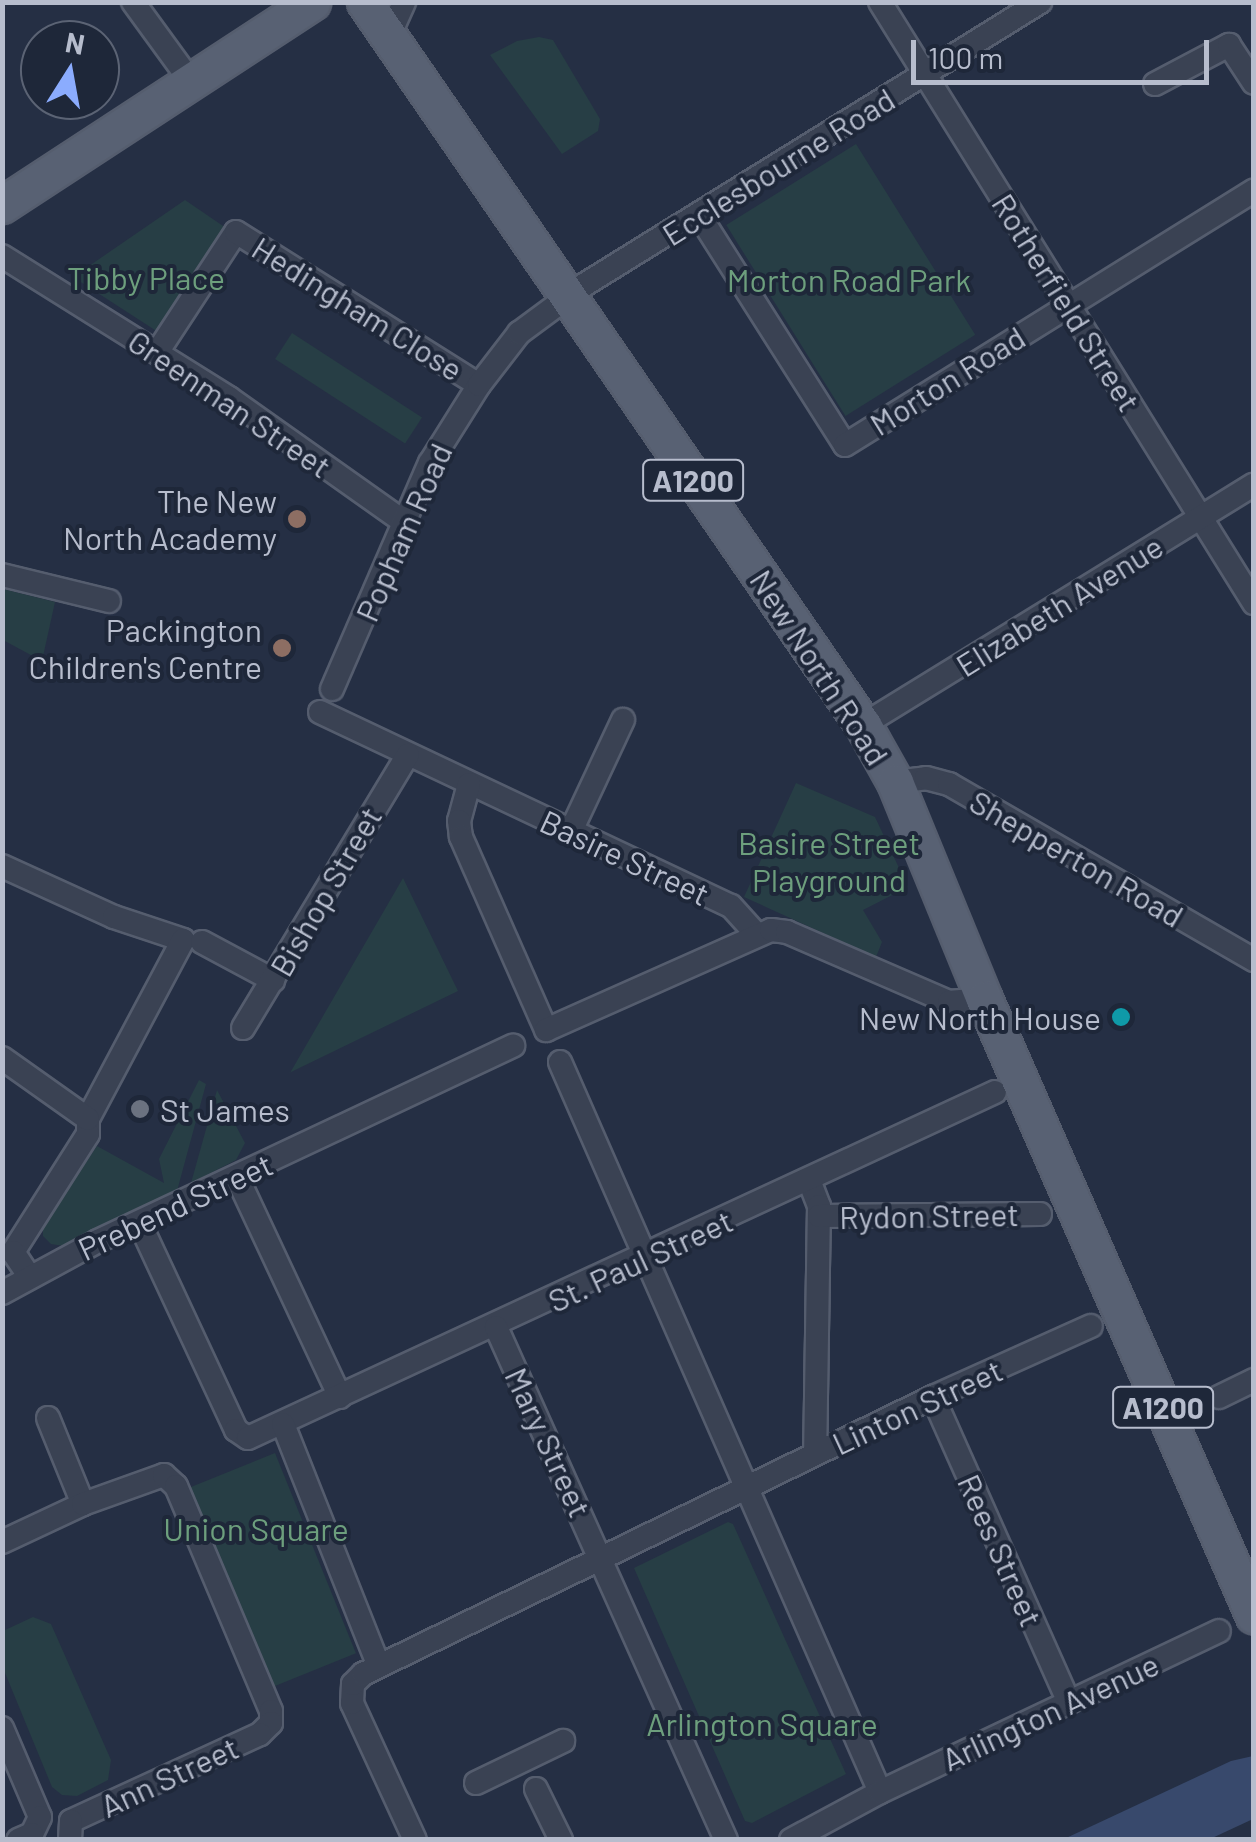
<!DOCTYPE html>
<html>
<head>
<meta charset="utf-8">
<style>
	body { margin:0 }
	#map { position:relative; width:1256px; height:1842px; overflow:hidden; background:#252f44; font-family:Barlow,sans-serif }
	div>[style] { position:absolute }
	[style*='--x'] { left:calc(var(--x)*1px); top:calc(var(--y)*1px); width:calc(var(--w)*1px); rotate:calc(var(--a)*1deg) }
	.green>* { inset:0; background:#273e45; transform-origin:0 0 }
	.water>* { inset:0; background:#38496c }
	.roads { filter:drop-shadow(2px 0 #555d6e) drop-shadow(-2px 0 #555d6e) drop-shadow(0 2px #555d6e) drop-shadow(0 -2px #555d6e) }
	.minor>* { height:22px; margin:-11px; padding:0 11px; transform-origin:11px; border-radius:11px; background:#3a4253 }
	.primary>* { height:35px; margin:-17.5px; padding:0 17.5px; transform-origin:17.5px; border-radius:17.5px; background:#586173 }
	.dots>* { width:28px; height:28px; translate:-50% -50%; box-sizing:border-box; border:5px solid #1e2739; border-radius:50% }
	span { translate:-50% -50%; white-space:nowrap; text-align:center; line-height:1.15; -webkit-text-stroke:8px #1e2739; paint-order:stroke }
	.shield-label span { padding:2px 8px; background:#1e2739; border:2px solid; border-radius:8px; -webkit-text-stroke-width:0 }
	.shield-label { font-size:30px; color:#b7bdcd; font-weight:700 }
	.street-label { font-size:32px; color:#b7bdcd }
	.park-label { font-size:32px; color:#6d9f7d }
	.poi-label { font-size:32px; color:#b7bdcd }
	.right { translate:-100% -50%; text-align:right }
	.left { translate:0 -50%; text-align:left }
	.frame { position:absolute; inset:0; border:5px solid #b7bdcd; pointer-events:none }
	.north { position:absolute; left:20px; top:20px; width:100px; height:100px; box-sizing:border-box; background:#1e2739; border:2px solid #5b6374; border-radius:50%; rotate:11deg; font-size:28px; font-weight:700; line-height:40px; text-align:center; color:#b7bdcd }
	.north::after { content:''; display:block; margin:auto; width:35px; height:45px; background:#8bacfe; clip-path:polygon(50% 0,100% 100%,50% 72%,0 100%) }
	.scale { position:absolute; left:911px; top:40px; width:298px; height:45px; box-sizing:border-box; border:5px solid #b7bdcd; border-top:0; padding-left:12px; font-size:30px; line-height:35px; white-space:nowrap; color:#b7bdcd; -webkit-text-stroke:8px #1e2739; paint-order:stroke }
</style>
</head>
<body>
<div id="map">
	<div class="green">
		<div style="clip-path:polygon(539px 37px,553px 40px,600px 119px,598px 131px,562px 154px,490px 55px,517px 41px)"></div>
		<div style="left:856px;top:144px;width:225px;height:153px;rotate:58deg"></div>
		<div style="clip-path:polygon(185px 200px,226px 228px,158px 332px,73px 277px)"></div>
		<div style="left:292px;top:333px;width:155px;height:31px;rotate:33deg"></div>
		<div style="clip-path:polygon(3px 589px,55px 602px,42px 661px,3px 640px)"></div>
		<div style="clip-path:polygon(796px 783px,875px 817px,908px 887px,863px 910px,882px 942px,876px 957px,744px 897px)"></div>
		<div style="clip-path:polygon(403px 878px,458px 991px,289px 1073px,290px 1073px)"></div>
		<div style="clip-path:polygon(199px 1080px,206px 1084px,177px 1191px,64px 1246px,51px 1244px,43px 1236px,43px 1226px,97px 1146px,164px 1183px,159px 1159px)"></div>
		<div style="clip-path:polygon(217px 1090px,245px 1143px,236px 1160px,191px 1183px)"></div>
		<div style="left:275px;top:1453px;width:216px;height:96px;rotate:68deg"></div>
		<div style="clip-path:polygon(728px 1522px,733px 1524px,846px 1774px,752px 1823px,745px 1821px,634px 1568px)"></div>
		<div style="clip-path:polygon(33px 1617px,51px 1624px,111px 1760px,108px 1780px,77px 1796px,62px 1795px,52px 1787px,3px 1668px,3px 1631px)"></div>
	</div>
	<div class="water">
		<div style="clip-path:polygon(1253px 1756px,1253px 1819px,1210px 1839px,1064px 1839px,1231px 1761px)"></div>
	</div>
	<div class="roads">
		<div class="minor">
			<div style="--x:133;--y:2;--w:100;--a:53.9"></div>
			<div style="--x:880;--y:2;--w:708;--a:58.11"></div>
			<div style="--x:389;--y:36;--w:37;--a:-66"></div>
			<div style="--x:1155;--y:84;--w:84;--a:-27.8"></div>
			<div style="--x:1229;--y:45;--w:45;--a:56.7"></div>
			<div style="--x:699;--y:215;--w:272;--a:57.6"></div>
			<div style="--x:845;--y:445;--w:482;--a:-31.9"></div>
			<div style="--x:2;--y:256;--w:268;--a:32"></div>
			<div style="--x:229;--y:398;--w:214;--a:35.3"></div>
			<div style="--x:158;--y:351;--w:142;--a:-56.8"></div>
			<div style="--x:236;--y:232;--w:287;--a:32.2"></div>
			<div style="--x:2;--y:575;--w:110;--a:13.7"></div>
			<div style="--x:332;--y:689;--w:246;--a:-66.6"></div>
			<div style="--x:430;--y:463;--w:92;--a:-57.9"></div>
			<div style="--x:479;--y:385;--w:66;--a:-52.4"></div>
			<div style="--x:519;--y:333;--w:81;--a:-36.4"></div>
			<div style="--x:584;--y:285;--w:537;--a:-31.82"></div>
			<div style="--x:320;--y:712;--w:454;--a:25.3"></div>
			<div style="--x:731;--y:906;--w:38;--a:48"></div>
			<div style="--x:863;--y:725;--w:459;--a:-31.6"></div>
			<div style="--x:895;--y:782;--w:31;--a:-7"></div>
			<div style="--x:926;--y:778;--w:24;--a:15"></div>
			<div style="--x:949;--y:784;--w:352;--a:30"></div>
			<div style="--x:469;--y:784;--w:38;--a:105"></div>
			<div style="--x:459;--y:821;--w:16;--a:83"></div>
			<div style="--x:461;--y:837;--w:211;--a:66.2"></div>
			<div style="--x:546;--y:1030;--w:246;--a:-24"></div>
			<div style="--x:771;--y:930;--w:16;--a:7"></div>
			<div style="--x:787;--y:932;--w:176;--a:23.4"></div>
			<div style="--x:949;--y:1002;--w:35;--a:-5"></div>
			<div style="--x:570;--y:833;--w:125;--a:-64.9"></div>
			<div style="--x:2;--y:866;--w:123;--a:24.5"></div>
			<div style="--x:114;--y:917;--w:73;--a:18.4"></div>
			<div style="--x:183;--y:940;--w:203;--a:118"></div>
			<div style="--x:88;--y:1119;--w:15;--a:90"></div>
			<div style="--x:88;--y:1134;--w:140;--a:122.4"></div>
			<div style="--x:13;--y:1252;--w:29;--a:56"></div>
			<div style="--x:202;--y:942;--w:81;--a:28.2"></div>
			<div style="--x:243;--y:1028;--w:319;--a:-58.9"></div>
			<div style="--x:2;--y:1058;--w:105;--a:35.3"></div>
			<div style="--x:560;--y:1062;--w:797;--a:66.33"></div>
			<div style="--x:237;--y:1177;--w:243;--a:64.9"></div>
			<div style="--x:809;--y:1180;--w:28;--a:69"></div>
			<div style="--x:819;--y:1206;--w:248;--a:90.9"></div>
			<div style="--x:819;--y:1216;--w:221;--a:-0.5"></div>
			<div style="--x:140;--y:1224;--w:227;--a:65"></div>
			<div style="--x:236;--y:1430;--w:14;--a:34"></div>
			<div style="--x:248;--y:1438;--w:823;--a:-24.85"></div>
			<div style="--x:2;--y:1293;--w:109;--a:-28.4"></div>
			<div style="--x:98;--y:1241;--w:459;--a:-25.2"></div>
			<div style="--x:496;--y:1327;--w:562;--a:65.85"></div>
			<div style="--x:933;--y:1397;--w:334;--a:66"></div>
			<div style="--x:1219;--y:1397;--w:39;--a:-26"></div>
			<div style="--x:48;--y:1418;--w:93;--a:67.9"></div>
			<div style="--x:283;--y:1424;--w:260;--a:68.4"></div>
			<div style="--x:2;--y:1542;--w:89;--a:-25.1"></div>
			<div style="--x:83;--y:1504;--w:86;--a:-19.7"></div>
			<div style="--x:164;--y:1475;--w:16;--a:43"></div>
			<div style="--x:176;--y:1486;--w:244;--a:67.1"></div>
			<div style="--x:271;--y:1711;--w:12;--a:90"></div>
			<div style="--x:271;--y:1723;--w:16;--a:135"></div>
			<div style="--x:260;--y:1734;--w:208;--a:155.3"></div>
			<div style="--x:71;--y:1821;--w:19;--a:93"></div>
			<div style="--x:2;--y:1728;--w:97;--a:66.9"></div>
			<div style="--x:40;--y:1817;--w:19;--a:115"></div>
			<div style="--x:32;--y:1834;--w:15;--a:157"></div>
			<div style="--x:476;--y:1783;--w:97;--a:-25.8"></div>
			<div style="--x:536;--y:1789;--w:57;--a:63.9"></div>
			<div style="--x:415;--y:1840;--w:151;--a:-114.7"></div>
			<div style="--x:352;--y:1703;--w:19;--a:-87"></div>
			<div style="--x:353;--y:1684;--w:14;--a:-45"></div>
			<div style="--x:363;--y:1674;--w:634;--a:-25.92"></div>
			<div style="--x:933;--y:1397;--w:173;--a:-24.2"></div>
			<div style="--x:791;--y:1840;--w:101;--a:-28.3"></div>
			<div style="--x:880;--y:1792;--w:375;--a:-25.4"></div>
		</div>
		<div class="primary">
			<div style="--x:365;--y:2;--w:878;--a:55.44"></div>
			<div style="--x:863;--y:725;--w:65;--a:60.7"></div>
			<div style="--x:895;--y:782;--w:235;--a:67.7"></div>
			<div style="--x:984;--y:999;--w:673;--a:66.37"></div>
			<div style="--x:2;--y:205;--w:371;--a:-33.2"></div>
		</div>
	</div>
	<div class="dots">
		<div style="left:297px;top:519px;background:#8d6e63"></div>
		<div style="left:282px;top:648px;background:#8d6e63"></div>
		<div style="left:1121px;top:1017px;background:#0f9aa8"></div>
		<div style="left:140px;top:1109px;background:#6b7280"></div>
	</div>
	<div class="shield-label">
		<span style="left:693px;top:480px">A1200</span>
		<span style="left:1163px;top:1407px">A1200</span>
	</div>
	<div class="street-label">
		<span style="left:778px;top:166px;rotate:-32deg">Ecclesbourne Road</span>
		<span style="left:1067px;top:302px;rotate:58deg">Rotherfield Street</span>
		<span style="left:358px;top:308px;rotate:32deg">Hedingham Close</span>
		<span style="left:947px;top:380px;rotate:-32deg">Morton Road</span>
		<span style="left:230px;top:403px;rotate:34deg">Greenman Street</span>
		<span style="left:403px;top:532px;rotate:-66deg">Popham Road</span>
		<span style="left:1059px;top:605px;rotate:-32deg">Elizabeth Avenue</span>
		<span style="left:820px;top:667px;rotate:57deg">New North Road</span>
		<span style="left:625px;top:857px;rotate:25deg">Basire Street</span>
		<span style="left:1077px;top:858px;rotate:30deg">Shepperton Road</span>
		<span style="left:325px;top:891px;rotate:-60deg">Bishop Street</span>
		<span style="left:175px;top:1206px;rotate:-25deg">Prebend Street</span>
		<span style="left:929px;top:1215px;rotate:-1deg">Rydon Street</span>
		<span style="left:640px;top:1260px;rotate:-25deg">St. Paul Street</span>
		<span style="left:917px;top:1406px;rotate:-25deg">Linton Street</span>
		<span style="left:549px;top:1442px;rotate:65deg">Mary Street</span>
		<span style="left:1001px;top:1550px;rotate:66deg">Rees Street</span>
		<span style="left:1050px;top:1711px;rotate:-25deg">Arlington Avenue</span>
		<span style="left:169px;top:1776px;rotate:-25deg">Ann Street</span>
	</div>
	<div class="park-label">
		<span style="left:146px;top:277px">Tibby Place</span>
		<span style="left:849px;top:279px">Morton Road Park</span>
		<span style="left:829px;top:861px">Basire Street<br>Playground</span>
		<span style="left:256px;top:1528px">Union Square</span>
		<span style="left:762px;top:1723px">Arlington Square</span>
	</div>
	<div class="poi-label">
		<span class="right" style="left:277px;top:519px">The New<br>North Academy</span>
		<span class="right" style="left:262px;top:648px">Packington<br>Children's Centre</span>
		<span class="right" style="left:1101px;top:1017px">New North House</span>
		<span class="left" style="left:160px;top:1109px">St James</span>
	</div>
	<div class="frame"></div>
	<div class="north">N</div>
	<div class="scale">100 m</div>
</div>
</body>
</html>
